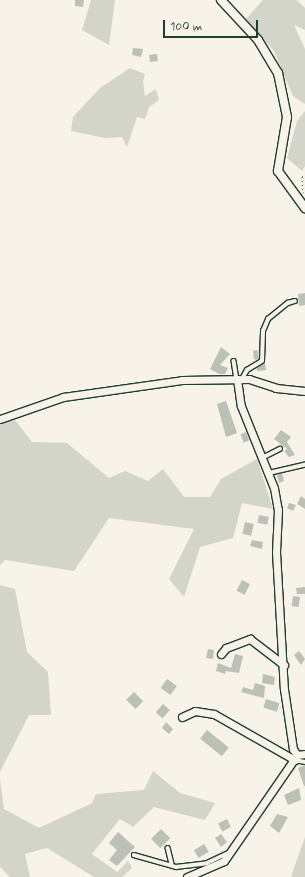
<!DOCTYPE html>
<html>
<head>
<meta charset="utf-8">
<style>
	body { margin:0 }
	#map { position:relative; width:305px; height:877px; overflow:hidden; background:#f7f3e8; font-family:Mynerve,sans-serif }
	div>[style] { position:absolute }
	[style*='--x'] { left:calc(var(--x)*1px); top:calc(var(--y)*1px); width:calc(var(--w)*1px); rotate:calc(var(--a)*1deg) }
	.green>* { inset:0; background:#d3d5ca }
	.building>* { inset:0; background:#bbc1b6; transform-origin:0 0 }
	.path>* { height:1px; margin-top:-0.5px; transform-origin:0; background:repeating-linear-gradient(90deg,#1f3d34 0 1px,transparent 0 4px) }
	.roads { filter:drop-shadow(1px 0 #1f3d34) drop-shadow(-1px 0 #1f3d34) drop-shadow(0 1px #1f3d34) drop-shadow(0 -1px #1f3d34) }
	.service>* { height:3.5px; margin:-1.75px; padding:0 1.75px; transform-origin:1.75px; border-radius:1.75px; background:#f7f3e8 }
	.minor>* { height:7px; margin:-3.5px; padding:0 3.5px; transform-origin:3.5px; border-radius:3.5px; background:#f7f3e8 }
	.tertiary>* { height:8px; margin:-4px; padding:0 4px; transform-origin:4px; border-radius:4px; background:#f7f3e8 }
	span { translate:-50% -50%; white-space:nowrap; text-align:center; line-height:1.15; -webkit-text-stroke:3.5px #f7f3e8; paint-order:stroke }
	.scale { position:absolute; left:163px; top:20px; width:95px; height:18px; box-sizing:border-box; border:2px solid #1f3d34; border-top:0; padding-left:5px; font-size:12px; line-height:14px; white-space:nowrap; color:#1f3d34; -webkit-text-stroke:3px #f7f3e8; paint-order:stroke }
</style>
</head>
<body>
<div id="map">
	<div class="green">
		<div style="clip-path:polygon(91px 0,115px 0,109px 45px,82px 30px)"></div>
		<div style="clip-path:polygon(263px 0,297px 0,305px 8px,305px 30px,294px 25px,305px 49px,305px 104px,293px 96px,274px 51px,246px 19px)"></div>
		<div style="clip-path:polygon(130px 68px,145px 74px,143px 82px,145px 96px,156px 89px,159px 100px,149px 107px,145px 119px,137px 117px,127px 147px,122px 137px,105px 138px,71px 131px,73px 117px,100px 88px)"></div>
		<div style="clip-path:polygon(305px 111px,305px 166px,302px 171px,287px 158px,297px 121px)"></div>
		<div style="clip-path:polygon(15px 420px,32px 442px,67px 443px,109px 478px,125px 471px,148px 481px,163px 469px,184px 497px,210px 497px,221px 479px,257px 459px,273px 509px,242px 503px,233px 538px,200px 547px,184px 597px,169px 579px,194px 529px,109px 518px,74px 571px,5px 560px,0 565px,0 424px)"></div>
		<div style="clip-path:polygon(0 585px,15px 589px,27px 652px,48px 672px,51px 715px,29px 715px,0 772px)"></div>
		<div style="clip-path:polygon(153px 771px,180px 793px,215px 803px,205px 820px,154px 807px,133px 827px,120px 819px,92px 854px,117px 872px,128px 861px,132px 868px,122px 877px,94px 877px,47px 848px,25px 854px,30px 877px,10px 877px,0 867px,0 779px,4px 809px,39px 828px,92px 803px,96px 794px,144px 790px)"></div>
		<div style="clip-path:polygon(305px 837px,305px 877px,291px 877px)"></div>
	</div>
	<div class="building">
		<div style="clip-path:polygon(75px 0,84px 0,83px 7px,75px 6px)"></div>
		<div style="clip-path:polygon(133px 48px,143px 49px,141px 57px,132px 55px)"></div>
		<div style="left:157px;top:54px;width:7px;height:8px;rotate:82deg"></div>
		<div style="clip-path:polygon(305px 293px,305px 305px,299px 306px,298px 294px)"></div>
		<div style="clip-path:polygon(221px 347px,230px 354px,220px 365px,228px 368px,225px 374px,219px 374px,210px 369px)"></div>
		<div style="left:258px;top:350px;width:9px;height:5px;rotate:84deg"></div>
		<div style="clip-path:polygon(265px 363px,266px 370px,257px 371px,257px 368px)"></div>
		<div style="clip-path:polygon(226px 401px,237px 433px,226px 437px,217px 404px)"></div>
		<div style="clip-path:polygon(281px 430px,291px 437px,287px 442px,295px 455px,289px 457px,284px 451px,287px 449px,274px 439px)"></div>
		<div style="left:246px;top:432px;width:9px;height:6px;rotate:69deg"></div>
		<div style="clip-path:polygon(282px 473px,284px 481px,279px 483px,277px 475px)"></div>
		<div style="clip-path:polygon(301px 496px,305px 499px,305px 509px,297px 504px)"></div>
		<div style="clip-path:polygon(289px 503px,296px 505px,293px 511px,287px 508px)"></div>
		<div style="left:259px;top:515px;width:10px;height:8px;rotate:11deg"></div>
		<div style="left:245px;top:522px;width:9px;height:12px;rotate:13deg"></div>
		<div style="clip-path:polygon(252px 540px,263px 542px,262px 549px,250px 546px)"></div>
		<div style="left:242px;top:580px;width:9px;height:12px;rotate:27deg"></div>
		<div style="clip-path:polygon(305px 587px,305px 594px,297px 594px,296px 588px)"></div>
		<div style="left:293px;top:596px;width:7px;height:10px;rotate:8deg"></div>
		<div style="clip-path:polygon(208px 649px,214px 650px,213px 659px,206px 658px)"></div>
		<div style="clip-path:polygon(299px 651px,305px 659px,301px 665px,294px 655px)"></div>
		<div style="clip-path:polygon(235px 654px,243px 656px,239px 673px,226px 671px,225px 674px,216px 671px,218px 663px,231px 668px)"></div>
		<div style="clip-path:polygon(263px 674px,275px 677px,274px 685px,262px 683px)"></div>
		<div style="left:167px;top:679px;width:12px;height:11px;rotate:35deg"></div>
		<div style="clip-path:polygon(255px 683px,265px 686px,264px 698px,241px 692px,243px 687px,253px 690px)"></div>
		<div style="left:134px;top:692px;width:13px;height:11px;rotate:45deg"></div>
		<div style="left:266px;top:699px;width:14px;height:9px;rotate:17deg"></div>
		<div style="left:163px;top:704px;width:9px;height:11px;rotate:41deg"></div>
		<div style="clip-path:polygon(166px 722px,173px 729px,169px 734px,162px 728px)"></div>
		<div style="left:207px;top:730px;width:28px;height:11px;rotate:39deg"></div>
		<div style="clip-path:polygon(305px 765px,305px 786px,304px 786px,298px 768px)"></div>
		<div style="clip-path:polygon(299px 788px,301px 800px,288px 805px,284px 795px)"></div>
		<div style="clip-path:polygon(277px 814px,288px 817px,279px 833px,270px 826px)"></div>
		<div style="left:227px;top:819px;width:9px;height:10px;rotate:63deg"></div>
		<div style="left:161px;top:829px;width:13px;height:14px;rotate:45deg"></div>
		<div style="clip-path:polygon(118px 832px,135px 847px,117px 866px,109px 860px,117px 850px,109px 843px)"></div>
		<div style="clip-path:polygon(221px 834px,227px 842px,221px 847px,215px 838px)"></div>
		<div style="left:204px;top:844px;width:9px;height:12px;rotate:58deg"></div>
	</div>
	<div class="path">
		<div style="--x:303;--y:193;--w:16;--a:-94"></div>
		<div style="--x:302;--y:177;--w:4;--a:-34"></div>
	</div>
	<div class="roads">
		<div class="service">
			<div style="--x:234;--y:361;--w:18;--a:81"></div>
			<div style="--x:242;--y:379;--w:10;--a:-61"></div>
			<div style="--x:247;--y:370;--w:17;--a:-31"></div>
			<div style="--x:262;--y:361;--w:30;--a:-88"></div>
			<div style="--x:263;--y:331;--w:13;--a:-67"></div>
			<div style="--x:268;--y:319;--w:26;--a:-39"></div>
			<div style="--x:288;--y:303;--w:7;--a:-16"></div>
			<div style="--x:262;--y:458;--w:20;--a:-27"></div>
			<div style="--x:269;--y:473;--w:37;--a:-13"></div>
			<div style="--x:295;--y:760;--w:10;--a:11"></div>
			<div style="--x:168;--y:848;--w:16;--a:76"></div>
			<div style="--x:134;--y:855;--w:44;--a:15.9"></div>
			<div style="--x:176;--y:867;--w:31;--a:-7"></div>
			<div style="--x:207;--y:863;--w:23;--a:-25"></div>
		</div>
		<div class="minor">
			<div style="--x:237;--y:379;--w:27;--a:82"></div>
			<div style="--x:241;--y:406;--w:88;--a:68.1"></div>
			<div style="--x:274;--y:488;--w:22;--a:80"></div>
			<div style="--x:278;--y:510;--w:42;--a:92.7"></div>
			<div style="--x:276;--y:552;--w:137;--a:86.7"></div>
			<div style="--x:284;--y:689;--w:61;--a:81.5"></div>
			<div style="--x:293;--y:749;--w:7;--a:56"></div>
			<div style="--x:297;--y:755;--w:8;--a:-7"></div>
			<div style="--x:0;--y:419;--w:67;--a:-19.2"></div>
			<div style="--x:63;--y:397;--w:120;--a:-8.1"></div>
			<div style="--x:182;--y:380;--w:67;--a:-0.9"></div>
			<div style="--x:249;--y:379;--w:28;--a:18"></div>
			<div style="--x:276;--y:388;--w:29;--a:6"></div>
			<div style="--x:221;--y:654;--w:8;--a:-50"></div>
			<div style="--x:226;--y:648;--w:26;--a:-21"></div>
			<div style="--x:250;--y:639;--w:43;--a:37.4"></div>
			<div style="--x:182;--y:717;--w:14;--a:-25"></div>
			<div style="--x:195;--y:711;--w:19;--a:9"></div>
			<div style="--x:214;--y:714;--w:93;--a:29.6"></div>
			<div style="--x:187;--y:877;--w:40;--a:-23.4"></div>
			<div style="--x:224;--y:861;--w:129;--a:-55.4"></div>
		</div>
		<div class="tertiary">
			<div style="--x:221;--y:0;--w:54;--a:47.2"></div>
			<div style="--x:258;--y:40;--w:39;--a:59"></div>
			<div style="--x:278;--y:73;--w:45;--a:78.4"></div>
			<div style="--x:287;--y:117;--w:55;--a:99.5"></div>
			<div style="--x:278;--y:171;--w:46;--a:53.9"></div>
		</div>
	</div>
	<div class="scale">100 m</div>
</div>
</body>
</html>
